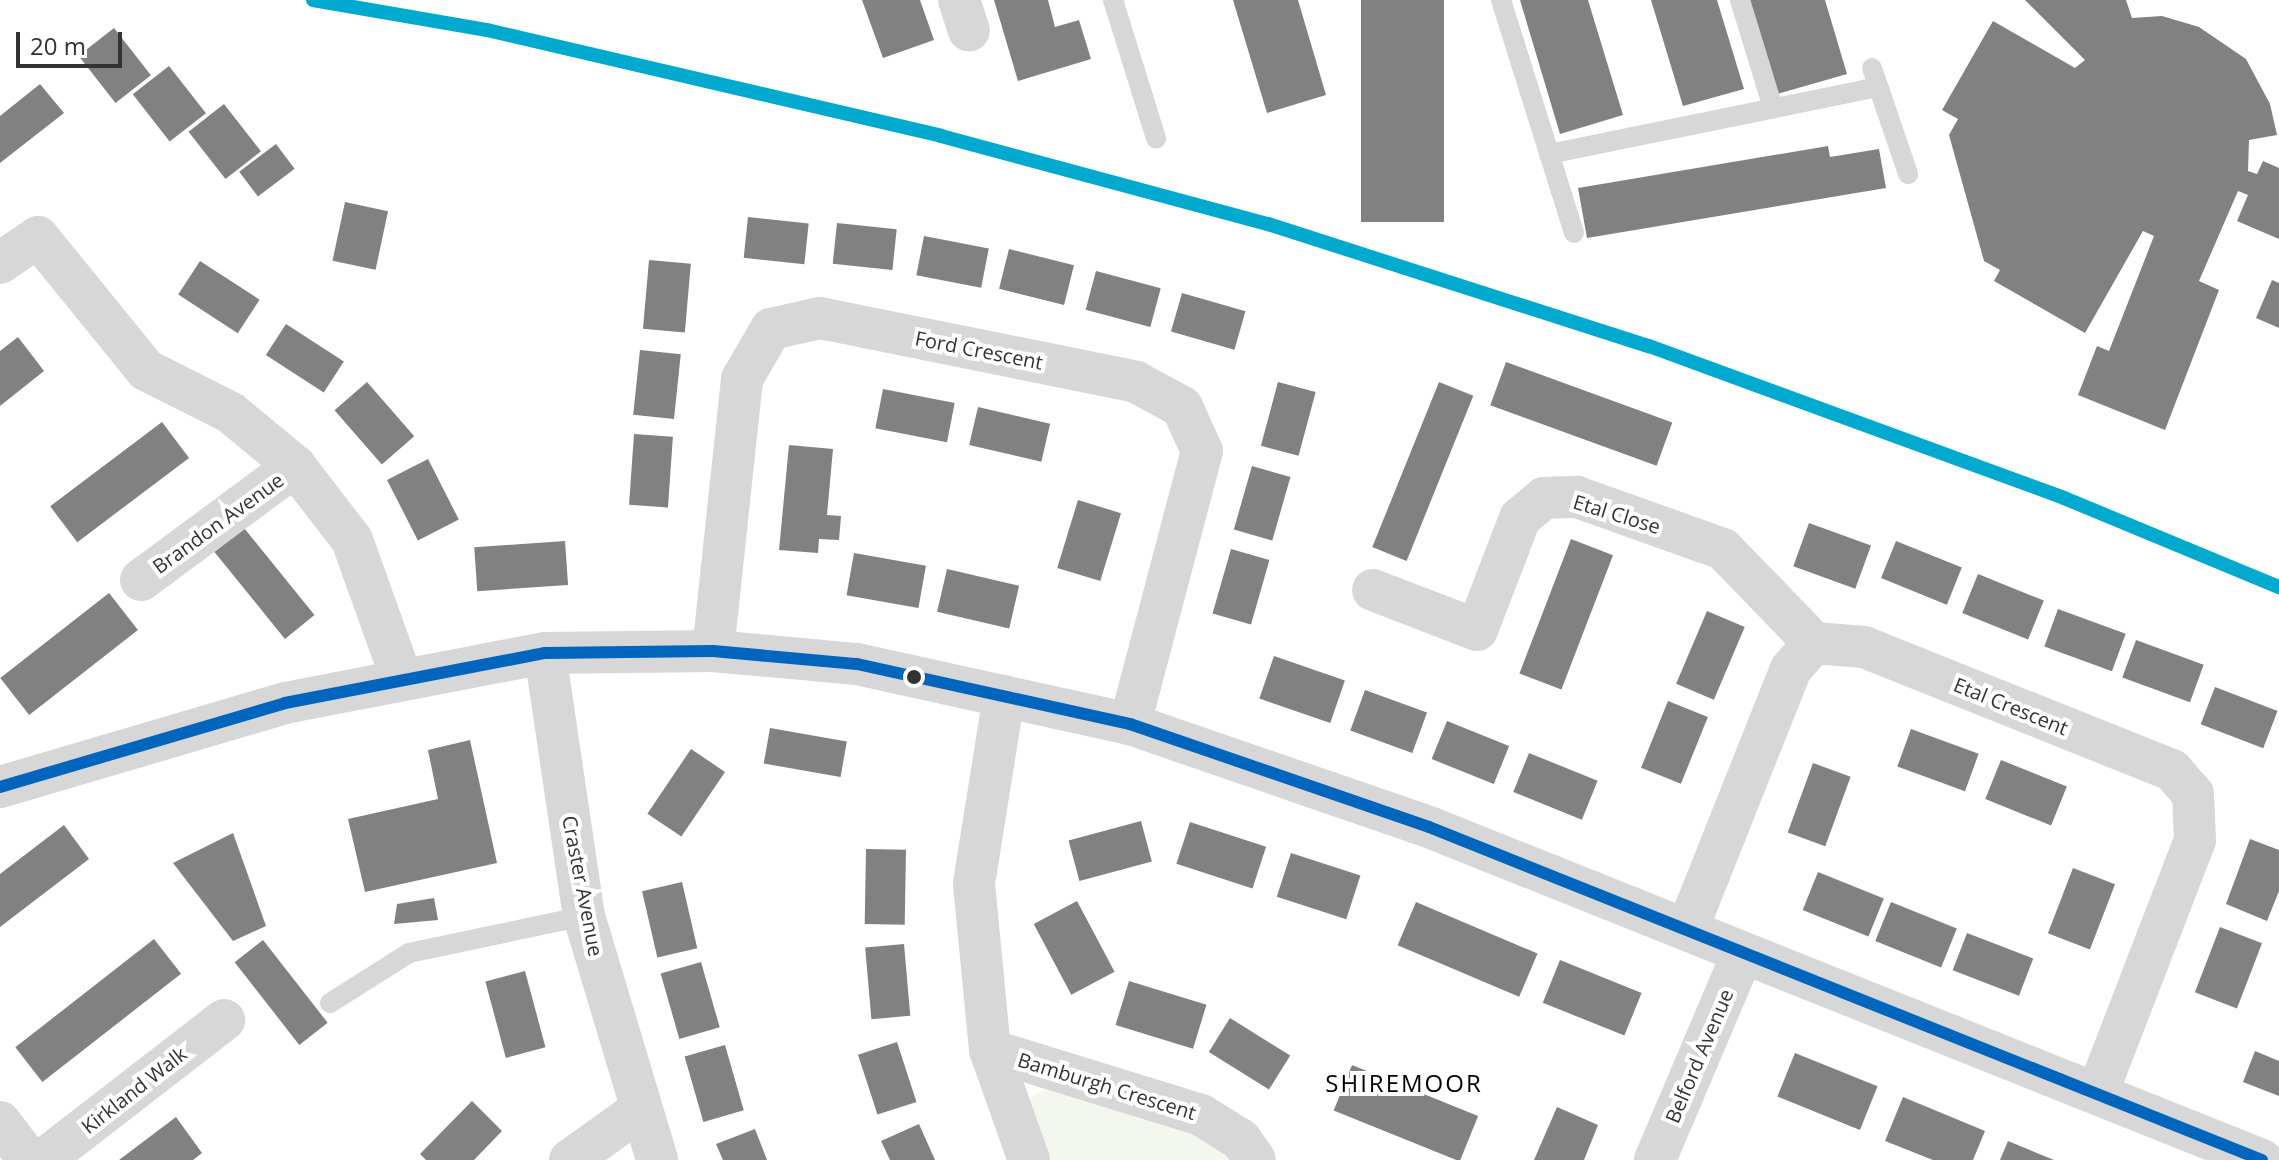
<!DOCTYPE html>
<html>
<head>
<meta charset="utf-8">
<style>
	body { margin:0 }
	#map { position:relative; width:2279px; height:1160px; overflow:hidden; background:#fff; font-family:"Open Sans",sans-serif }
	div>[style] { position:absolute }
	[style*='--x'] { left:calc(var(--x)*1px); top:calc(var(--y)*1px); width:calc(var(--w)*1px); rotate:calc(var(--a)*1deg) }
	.green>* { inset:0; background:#f3f7ee }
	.building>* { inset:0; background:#818181; transform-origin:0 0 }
	.service>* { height:20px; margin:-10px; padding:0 10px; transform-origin:10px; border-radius:10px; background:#d7d7d7 }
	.minor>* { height:42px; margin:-21px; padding:0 21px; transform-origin:21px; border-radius:21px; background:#d7d7d7 }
	.bus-1>* { height:12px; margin:-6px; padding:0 6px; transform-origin:6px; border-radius:6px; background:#0065bd }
	.rail-1>* { height:14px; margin:-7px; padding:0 7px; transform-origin:7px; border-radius:7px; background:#00a9ce }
	.dots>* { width:22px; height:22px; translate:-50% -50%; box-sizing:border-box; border:4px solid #fff; border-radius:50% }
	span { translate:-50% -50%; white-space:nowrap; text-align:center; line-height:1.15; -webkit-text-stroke:8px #fff; paint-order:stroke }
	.street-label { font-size:20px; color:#333 }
	.quarter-label { font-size:24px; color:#000; letter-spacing:2px }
	.scale { position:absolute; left:16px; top:32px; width:106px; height:36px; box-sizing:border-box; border:4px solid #333; border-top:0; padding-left:10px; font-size:24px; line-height:28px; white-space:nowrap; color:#333; -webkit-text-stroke:6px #fff; paint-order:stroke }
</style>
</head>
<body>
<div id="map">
	<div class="green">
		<div style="clip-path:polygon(1056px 1084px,1202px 1128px,1239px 1160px,1048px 1160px,1029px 1124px,1030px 1097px)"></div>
	</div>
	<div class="building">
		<div style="clip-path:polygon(862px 0,920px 0,934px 40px,883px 58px)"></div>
		<div style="clip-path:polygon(994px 0,1048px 0,1055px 27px,1079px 20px,1091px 59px,1018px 81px)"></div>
		<div style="clip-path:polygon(1233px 0,1298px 0,1326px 95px,1267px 113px)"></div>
		<div style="left:1361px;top:0;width:83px;height:222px"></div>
		<div style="clip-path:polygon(1520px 0,1588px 0,1623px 115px,1560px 134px)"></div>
		<div style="clip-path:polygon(1651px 0,1717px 0,1744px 89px,1683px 106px)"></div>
		<div style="clip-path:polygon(1749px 0,1825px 0,1847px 74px,1777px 94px)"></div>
		<div style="clip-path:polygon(2025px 0,2126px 0,2132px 18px,2162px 16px,2199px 27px,2246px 59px,2270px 104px,2277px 135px,2249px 140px,2248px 171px,2257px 174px,2263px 161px,2279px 168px,2279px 239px,2237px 221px,2248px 195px,2238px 191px,2199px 281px,2219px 290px,2165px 430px,2078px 395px,2097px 346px,2109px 351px,2154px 236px,2143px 231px,2085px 333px,1994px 281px,2000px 270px,1984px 261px,1949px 135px,1958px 119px,1942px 110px,1993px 21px,2075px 68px,2085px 60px)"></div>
		<div style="left:114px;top:28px;width:60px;height:45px;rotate:52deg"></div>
		<div style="left:169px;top:66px;width:60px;height:46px;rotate:52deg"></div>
		<div style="clip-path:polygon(40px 84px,64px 113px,0 163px,0 116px)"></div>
		<div style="left:224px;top:104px;width:60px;height:45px;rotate:52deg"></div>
		<div style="left:276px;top:144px;width:31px;height:46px;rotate:53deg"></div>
		<div style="clip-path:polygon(1828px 146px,1830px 157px,1879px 149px,1886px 188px,1587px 238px,1578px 188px)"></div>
		<div style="left:345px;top:202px;width:44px;height:60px;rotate:12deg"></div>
		<div style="left:748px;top:217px;width:61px;height:41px;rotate:6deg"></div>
		<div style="left:837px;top:223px;width:60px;height:41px;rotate:6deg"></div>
		<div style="left:924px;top:236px;width:66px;height:40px;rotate:11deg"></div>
		<div style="left:1009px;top:249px;width:67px;height:41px;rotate:14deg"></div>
		<div style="left:649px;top:260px;width:42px;height:69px;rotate:5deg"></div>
		<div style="left:200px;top:261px;width:71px;height:40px;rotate:33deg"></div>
		<div style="left:1096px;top:271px;width:67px;height:40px;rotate:15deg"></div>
		<div style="clip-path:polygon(2272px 280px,2279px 283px,2279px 328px,2256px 318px)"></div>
		<div style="left:1182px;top:293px;width:66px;height:40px;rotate:16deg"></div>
		<div style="left:286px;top:324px;width:69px;height:37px;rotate:33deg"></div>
		<div style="clip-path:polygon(18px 337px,44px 371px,0 406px,0 351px)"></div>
		<div style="left:640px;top:350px;width:41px;height:65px;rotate:6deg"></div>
		<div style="left:1506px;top:362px;width:177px;height:46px;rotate:20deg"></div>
		<div style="left:367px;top:382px;width:72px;height:43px;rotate:49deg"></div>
		<div style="left:1278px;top:382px;width:39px;height:66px;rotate:15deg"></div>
		<div style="left:1439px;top:382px;width:37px;height:178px;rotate:22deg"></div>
		<div style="left:883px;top:389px;width:73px;height:40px;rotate:11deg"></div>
		<div style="left:978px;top:407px;width:74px;height:39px;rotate:13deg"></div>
		<div style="left:162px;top:422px;width:45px;height:140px;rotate:53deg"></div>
		<div style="left:634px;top:434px;width:39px;height:71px;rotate:4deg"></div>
		<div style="clip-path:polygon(789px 445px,833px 449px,827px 515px,841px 516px,839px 540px,819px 539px,818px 553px,779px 550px)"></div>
		<div style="left:428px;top:459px;width:68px;height:46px;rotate:63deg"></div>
		<div style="left:1252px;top:466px;width:40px;height:66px;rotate:16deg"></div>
		<div style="left:1078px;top:500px;width:45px;height:71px;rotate:17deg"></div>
		<div style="left:1809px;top:523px;width:66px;height:46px;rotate:20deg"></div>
		<div style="left:244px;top:528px;width:112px;height:38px;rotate:51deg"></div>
		<div style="left:1571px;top:539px;width:45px;height:144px;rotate:21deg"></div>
		<div style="left:565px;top:541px;width:44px;height:91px;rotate:86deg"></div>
		<div style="left:1896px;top:541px;width:71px;height:40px;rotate:22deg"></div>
		<div style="left:1231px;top:549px;width:40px;height:67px;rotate:16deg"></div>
		<div style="left:854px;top:553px;width:73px;height:43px;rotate:10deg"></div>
		<div style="left:947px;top:569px;width:74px;height:44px;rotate:13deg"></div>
		<div style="left:1978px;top:574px;width:71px;height:42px;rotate:22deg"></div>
		<div style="left:109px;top:593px;width:47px;height:138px;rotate:52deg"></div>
		<div style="left:2058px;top:609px;width:72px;height:40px;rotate:20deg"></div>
		<div style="left:1707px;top:611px;width:41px;height:79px;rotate:23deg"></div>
		<div style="left:2136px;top:640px;width:72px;height:40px;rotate:20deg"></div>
		<div style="left:1274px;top:656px;width:75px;height:45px;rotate:19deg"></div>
		<div style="left:2215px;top:687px;width:67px;height:40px;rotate:21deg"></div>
		<div style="left:1365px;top:690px;width:66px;height:43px;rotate:20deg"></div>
		<div style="left:1668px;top:701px;width:43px;height:72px;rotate:22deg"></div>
		<div style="left:1447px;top:721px;width:67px;height:41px;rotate:22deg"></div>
		<div style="left:770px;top:728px;width:78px;height:36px;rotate:10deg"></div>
		<div style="left:1911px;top:729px;width:72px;height:40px;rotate:20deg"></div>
		<div style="clip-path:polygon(470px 740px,497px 863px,365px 892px,348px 819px,438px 799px,428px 750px)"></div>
		<div style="left:691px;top:749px;width:41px;height:78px;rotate:34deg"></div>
		<div style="left:1529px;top:753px;width:74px;height:42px;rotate:22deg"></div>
		<div style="left:2001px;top:760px;width:71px;height:42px;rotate:22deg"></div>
		<div style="left:1813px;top:763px;width:40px;height:74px;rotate:20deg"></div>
		<div style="left:1141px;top:821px;width:42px;height:75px;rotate:75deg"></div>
		<div style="left:1190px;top:822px;width:80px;height:44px;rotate:18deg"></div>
		<div style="clip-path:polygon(64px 825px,89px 859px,0 927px,0 874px)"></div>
		<div style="clip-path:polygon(233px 833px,266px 926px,233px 941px,173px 863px)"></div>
		<div style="clip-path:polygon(2250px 839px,2279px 850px,2279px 891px,2267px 921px,2226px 904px)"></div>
		<div style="left:866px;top:849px;width:40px;height:75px;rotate:1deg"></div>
		<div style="left:1291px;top:853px;width:73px;height:46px;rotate:18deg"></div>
		<div style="left:2073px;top:868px;width:45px;height:70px;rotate:21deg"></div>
		<div style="left:1818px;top:872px;width:71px;height:41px;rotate:22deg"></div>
		<div style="left:682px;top:882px;width:68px;height:41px;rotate:77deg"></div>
		<div style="clip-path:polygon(434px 898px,438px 920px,394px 924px,397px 904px)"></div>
		<div style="left:1077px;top:901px;width:80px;height:49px;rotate:62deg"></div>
		<div style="left:1416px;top:902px;width:132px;height:47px;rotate:23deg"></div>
		<div style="left:1891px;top:902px;width:71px;height:42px;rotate:22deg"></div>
		<div style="left:2220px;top:927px;width:45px;height:70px;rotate:21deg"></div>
		<div style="left:1967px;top:933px;width:71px;height:40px;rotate:21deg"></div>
		<div style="left:154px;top:939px;width:44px;height:176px;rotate:52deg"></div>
		<div style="left:263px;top:940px;width:105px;height:36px;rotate:52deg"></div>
		<div style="left:904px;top:944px;width:72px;height:39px;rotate:85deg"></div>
		<div style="left:1560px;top:960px;width:88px;height:46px;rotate:22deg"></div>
		<div style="left:701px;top:962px;width:68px;height:42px;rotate:74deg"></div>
		<div style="left:525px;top:971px;width:79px;height:41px;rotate:75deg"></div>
		<div style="left:1129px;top:981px;width:81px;height:46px;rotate:17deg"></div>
		<div style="left:1230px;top:1018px;width:71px;height:40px;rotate:32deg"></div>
		<div style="left:897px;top:1042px;width:63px;height:41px;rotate:72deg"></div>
		<div style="left:725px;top:1045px;width:68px;height:42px;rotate:74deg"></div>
		<div style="clip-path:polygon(2255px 1051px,2279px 1061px,2279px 1096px,2243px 1082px)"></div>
		<div style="left:1795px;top:1053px;width:89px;height:47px;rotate:22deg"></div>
		<div style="left:1352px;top:1065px;width:136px;height:49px;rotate:22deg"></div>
		<div style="clip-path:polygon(1903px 1097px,1985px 1131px,1973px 1160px,1933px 1160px,1885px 1141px)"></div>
		<div style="clip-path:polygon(472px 1101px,502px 1131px,474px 1160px,426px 1160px,420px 1154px)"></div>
		<div style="clip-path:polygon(1557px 1107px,1598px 1125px,1584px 1160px,1534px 1160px)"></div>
		<div style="clip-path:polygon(176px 1117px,202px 1153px,193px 1160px,119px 1160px)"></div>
		<div style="clip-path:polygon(919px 1124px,935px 1160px,890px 1160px,881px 1141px)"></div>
		<div style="clip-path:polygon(755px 1129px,767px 1160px,723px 1160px,716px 1144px)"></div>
		<div style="clip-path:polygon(2008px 1141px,2054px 1160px,2000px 1160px)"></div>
	</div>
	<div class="service">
		<div style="--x:1113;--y:0;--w:145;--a:72.7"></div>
		<div style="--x:1501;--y:0;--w:244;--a:72.6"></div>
		<div style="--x:1740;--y:0;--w:113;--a:73"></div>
		<div style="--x:1872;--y:68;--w:112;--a:71.2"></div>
		<div style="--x:1549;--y:154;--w:336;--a:-11.5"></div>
		<div style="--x:330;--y:1003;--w:93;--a:-32.3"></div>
		<div style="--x:409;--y:953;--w:179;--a:-11.9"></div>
	</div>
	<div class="minor">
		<div style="--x:959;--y:0;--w:32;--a:72"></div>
		<div style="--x:0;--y:263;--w:46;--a:-34.4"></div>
		<div style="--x:38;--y:237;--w:171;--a:50.9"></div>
		<div style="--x:146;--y:370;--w:95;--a:26.8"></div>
		<div style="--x:231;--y:413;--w:83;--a:39.6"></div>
		<div style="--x:295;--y:466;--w:93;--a:52.4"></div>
		<div style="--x:352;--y:540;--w:145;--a:70.3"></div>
		<div style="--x:141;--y:580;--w:192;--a:-36.5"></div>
		<div style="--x:1373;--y:590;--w:111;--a:21"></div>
		<div style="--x:1477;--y:630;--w:120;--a:-69"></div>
		<div style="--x:1520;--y:518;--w:31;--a:-40"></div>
		<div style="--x:1544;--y:498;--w:33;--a:-2"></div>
		<div style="--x:1577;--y:497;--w:155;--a:19.6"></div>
		<div style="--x:1723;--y:549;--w:131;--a:45.9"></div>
		<div style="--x:713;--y:651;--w:274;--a:-83.9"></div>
		<div style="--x:742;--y:379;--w:58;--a:-59.9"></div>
		<div style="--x:771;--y:329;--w:50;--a:-12.7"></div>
		<div style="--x:820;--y:318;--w:322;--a:11.4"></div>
		<div style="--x:1136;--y:382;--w:52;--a:28.5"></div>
		<div style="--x:1182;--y:407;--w:48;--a:65.6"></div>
		<div style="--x:1202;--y:451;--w:282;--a:104.8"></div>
		<div style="--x:545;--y:653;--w:266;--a:81.6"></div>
		<div style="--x:584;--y:916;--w:255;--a:73.3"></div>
		<div style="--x:1004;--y:696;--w:190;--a:99.1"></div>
		<div style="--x:974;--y:884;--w:167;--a:84.5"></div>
		<div style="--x:990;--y:1050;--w:117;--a:70.5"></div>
		<div style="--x:0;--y:787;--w:297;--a:-16.4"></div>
		<div style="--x:285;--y:703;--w:265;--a:-10.9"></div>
		<div style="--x:545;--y:653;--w:168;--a:-0.7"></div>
		<div style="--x:713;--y:651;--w:145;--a:5.2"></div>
		<div style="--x:857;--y:664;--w:280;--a:12.4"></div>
		<div style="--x:1130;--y:724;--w:316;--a:19"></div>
		<div style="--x:1429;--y:827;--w:897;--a:21.79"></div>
		<div style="--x:1687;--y:930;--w:281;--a:-68.3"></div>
		<div style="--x:1791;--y:669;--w:35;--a:-49"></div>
		<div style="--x:1814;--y:643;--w:50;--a:4.6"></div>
		<div style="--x:1864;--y:647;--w:332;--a:21.8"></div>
		<div style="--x:2172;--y:770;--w:32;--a:49"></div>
		<div style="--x:2193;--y:794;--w:46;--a:87.5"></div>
		<div style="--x:2195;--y:840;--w:272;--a:111.1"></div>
		<div style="--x:990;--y:1050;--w:221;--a:17.1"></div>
		<div style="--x:1201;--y:1115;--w:47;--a:32"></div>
		<div style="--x:1241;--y:1140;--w:24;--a:55"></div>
		<div style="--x:0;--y:1122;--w:48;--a:52.7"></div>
		<div style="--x:43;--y:1160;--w:229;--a:-37.7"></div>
		<div style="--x:570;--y:1160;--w:82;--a:-35.6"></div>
		<div style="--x:1655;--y:1160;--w:225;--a:-67"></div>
	</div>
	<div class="bus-1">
		<div style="--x:0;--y:787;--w:297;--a:-16.4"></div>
		<div style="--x:285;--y:703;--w:265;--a:-10.9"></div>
		<div style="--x:545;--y:653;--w:168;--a:-0.7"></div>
		<div style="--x:713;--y:651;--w:145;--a:5.2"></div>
		<div style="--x:857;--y:664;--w:280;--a:12.4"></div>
		<div style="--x:1130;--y:724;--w:316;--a:19"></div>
		<div style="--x:1429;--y:827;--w:897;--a:21.79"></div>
	</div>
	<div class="rail-1">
		<div style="--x:313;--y:0;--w:177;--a:9.8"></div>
		<div style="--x:487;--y:30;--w:466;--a:13.1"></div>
		<div style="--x:941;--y:136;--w:339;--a:15.1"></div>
		<div style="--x:1268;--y:224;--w:400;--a:17.8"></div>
		<div style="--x:1649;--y:346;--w:442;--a:20.1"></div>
		<div style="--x:2064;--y:498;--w:233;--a:22.5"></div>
	</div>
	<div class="dots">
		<div style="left:914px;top:677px;background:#333"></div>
	</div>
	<div class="street-label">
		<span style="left:979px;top:350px;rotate:11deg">Ford Crescent</span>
		<span style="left:1617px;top:514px;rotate:17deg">Etal Close</span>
		<span style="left:218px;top:523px;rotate:-36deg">Brandon Avenue</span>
		<span style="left:2011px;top:706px;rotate:22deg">Etal Crescent</span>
		<span style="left:583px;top:886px;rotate:79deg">Craster Avenue</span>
		<span style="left:1699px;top:1056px;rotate:-67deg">Belford Avenue</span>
		<span style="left:1107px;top:1086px;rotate:17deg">Bamburgh Crescent</span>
		<span style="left:134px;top:1090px;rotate:-38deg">Kirkland Walk</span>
	</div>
	<div class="quarter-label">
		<span style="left:1404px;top:1083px">SHIREMOOR</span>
	</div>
	<div class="scale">20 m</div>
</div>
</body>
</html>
